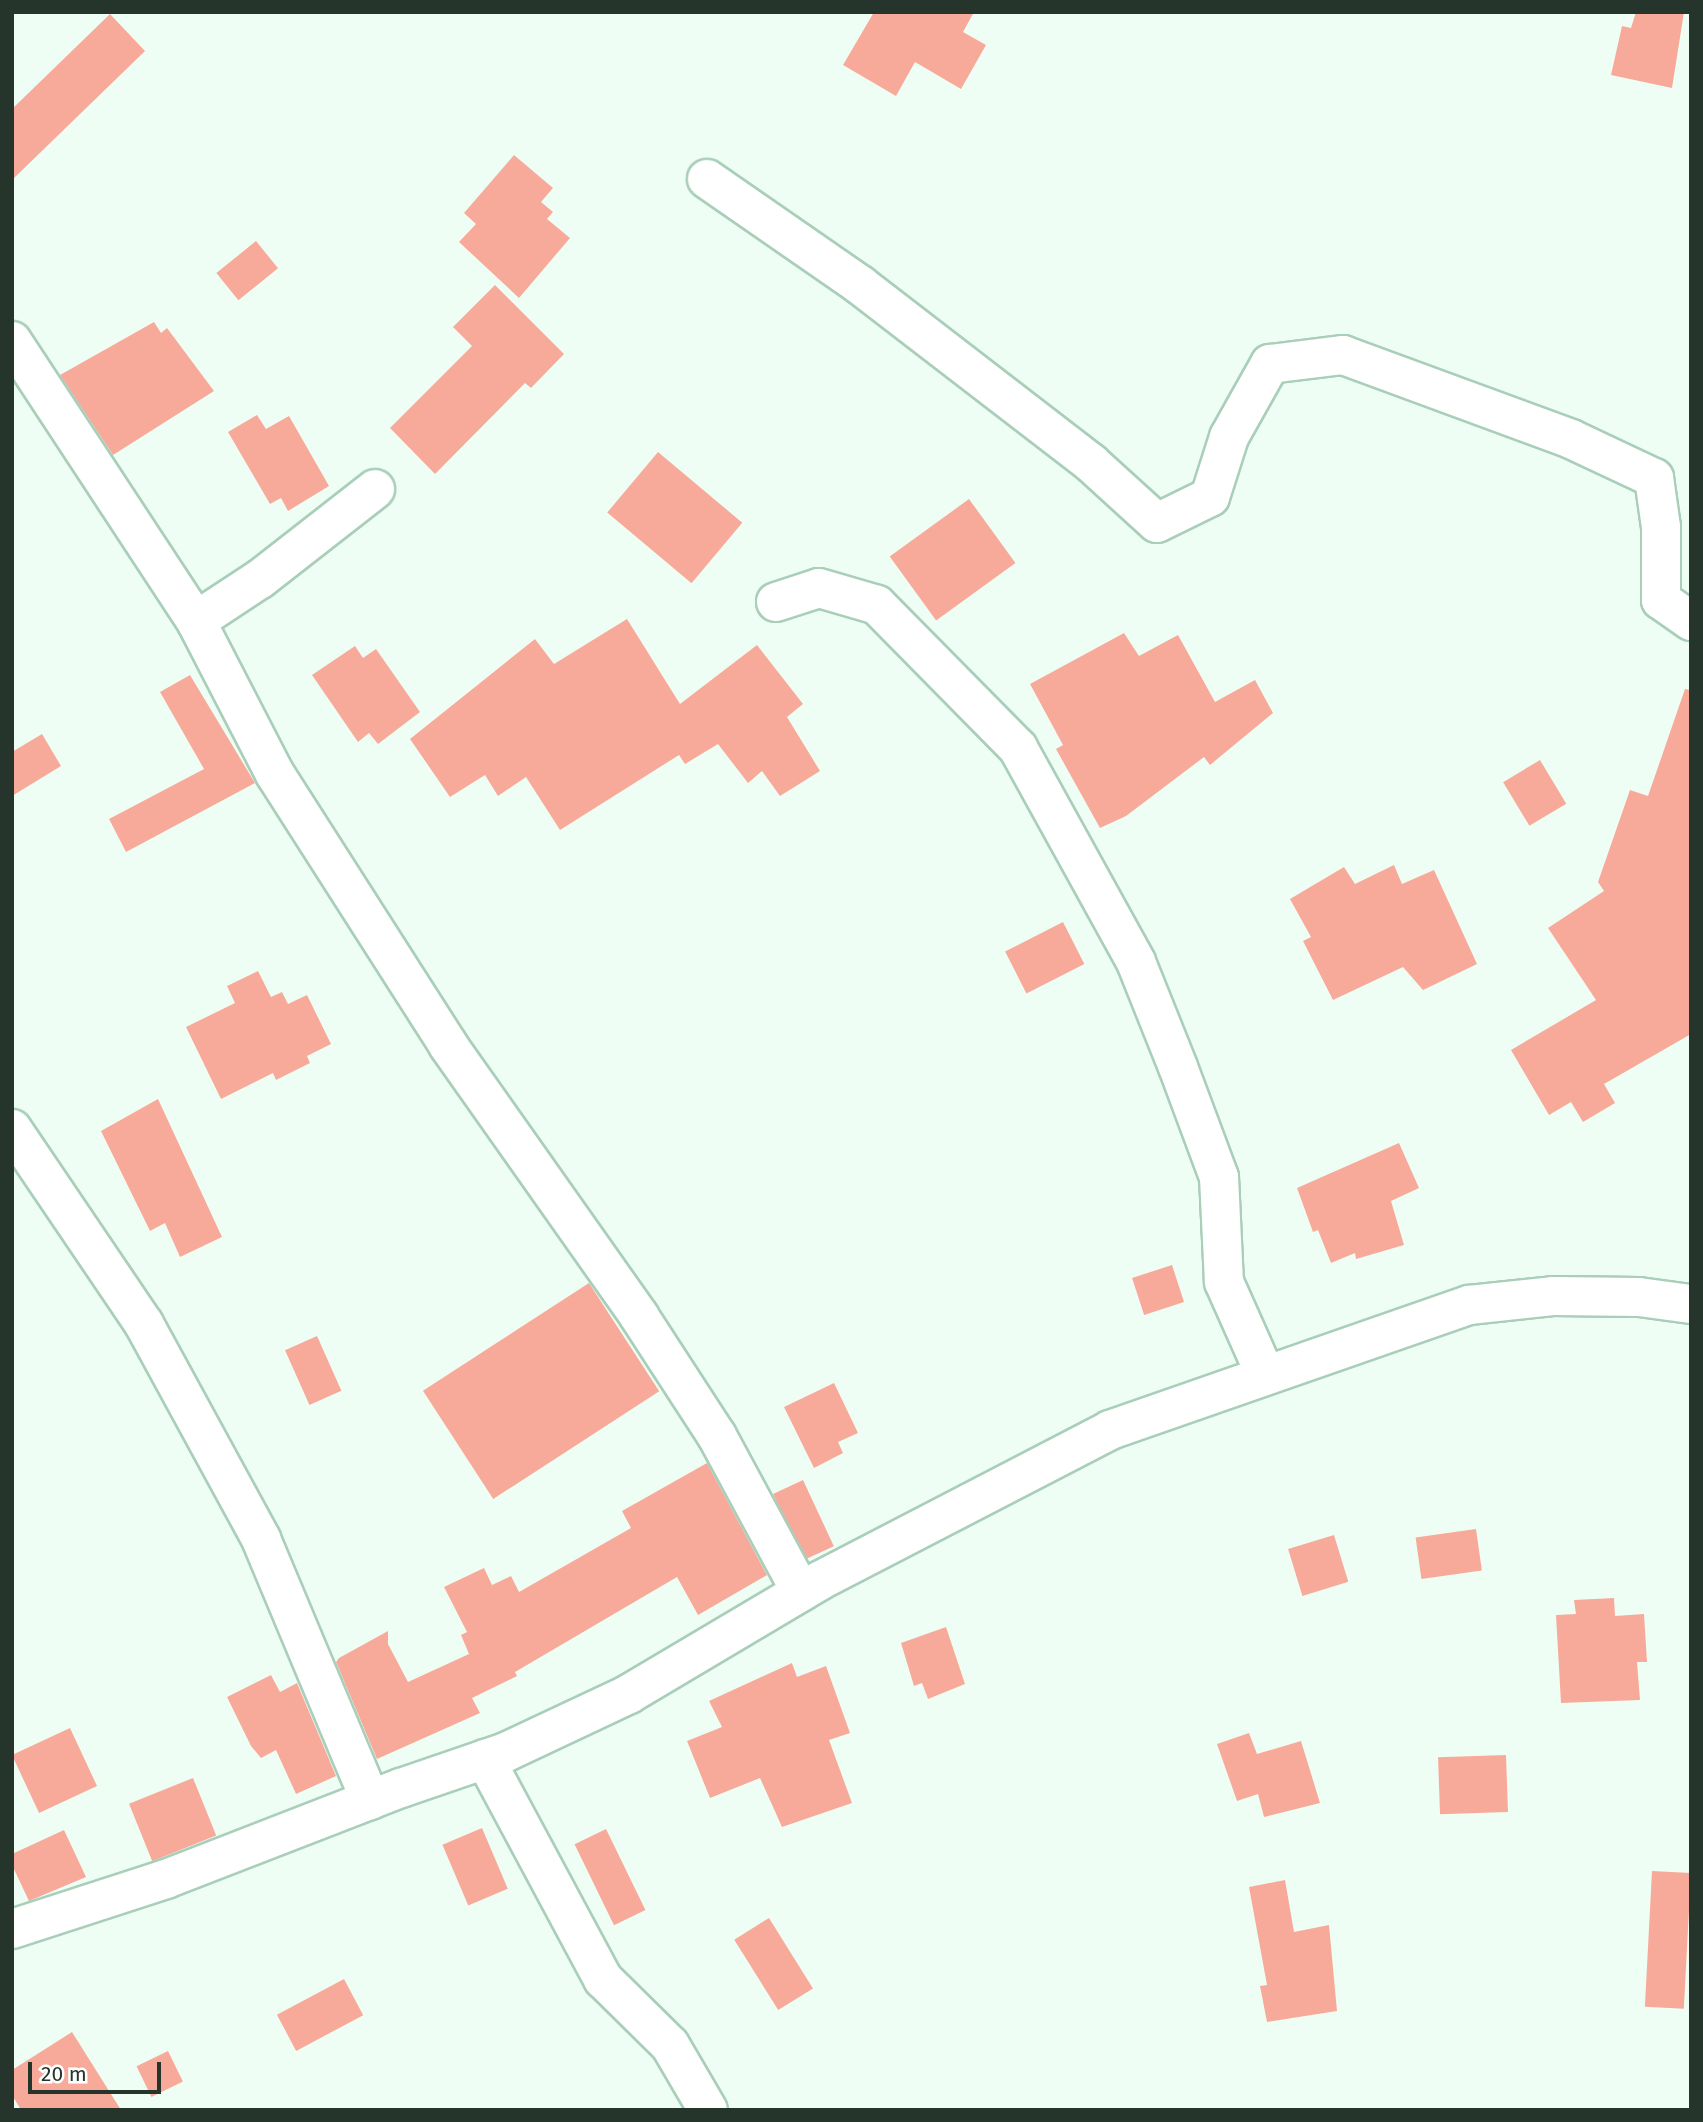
<!DOCTYPE html>
<html>
<head>
<meta charset="utf-8">
<style>
	body { margin:0 }
	#map { position:relative; width:1703px; height:2122px; overflow:hidden; background:#effef5; font-family:"Fira Sans",sans-serif }
	div>[style] { position:absolute }
	[style*='--x'] { left:calc(var(--x)*1px); top:calc(var(--y)*1px); width:calc(var(--w)*1px); rotate:calc(var(--a)*1deg) }
	.building>* { inset:0; background:#f8aa9a; transform-origin:0 0 }
	.roads { filter:drop-shadow(2px 0 #a9ceb9) drop-shadow(-2px 0 #a9ceb9) drop-shadow(0 2px #a9ceb9) drop-shadow(0 -2px #a9ceb9) }
	.minor>* { height:38px; margin:-19px; padding:0 19px; transform-origin:19px; border-radius:19px; background:#fff }
	span { translate:-50% -50%; white-space:nowrap; text-align:center; line-height:1.15; -webkit-text-stroke:7px #fff; paint-order:stroke }
	.frame { position:absolute; inset:0; border:14px solid #26352c; pointer-events:none }
	.scale { position:absolute; left:28px; top:2062px; width:133px; height:32px; box-sizing:border-box; border:4px solid #26352c; border-top:0; padding-left:9px; font-size:21px; line-height:24px; white-space:nowrap; color:#26352c; -webkit-text-stroke:5px #fff; paint-order:stroke }
</style>
</head>
<body>
<div id="map">
	<div class="building">
		<div style="clip-path:polygon(874px 12px,974px 12px,963px 32px,986px 45px,961px 89px,915px 62px,896px 96px,843px 65px)"></div>
		<div style="clip-path:polygon(1636px 12px,1684px 12px,1672px 88px,1611px 75px,1622px 26px,1631px 28px)"></div>
		<div style="clip-path:polygon(110px 14px,145px 51px,12px 180px,12px 109px)"></div>
		<div style="clip-path:polygon(514px 155px,553px 188px,541px 202px,553px 212px,547px 219px,570px 238px,519px 298px,459px 242px,476px 224px,464px 213px)"></div>
		<div style="left:256px;top:241px;width:35px;height:51px;rotate:51deg"></div>
		<div style="clip-path:polygon(495px 285px,564px 354px,531px 388px,525px 383px,435px 474px,390px 428px,472px 346px,453px 327px)"></div>
		<div style="clip-path:polygon(154px 322px,161px 333px,167px 328px,214px 391px,113px 455px,60px 375px)"></div>
		<div style="clip-path:polygon(257px 415px,266px 429px,289px 416px,329px 486px,288px 511px,281px 498px,270px 504px,228px 432px)"></div>
		<div style="left:658px;top:452px;width:110px;height:79px;rotate:40deg"></div>
		<div style="left:969px;top:499px;width:79px;height:98px;rotate:54deg"></div>
		<div style="clip-path:polygon(627px 619px,680px 704px,757px 645px,803px 704px,787px 717px,820px 771px,780px 796px,762px 771px,748px 783px,718px 744px,685px 764px,679px 755px,560px 830px,526px 777px,498px 796px,485px 775px,450px 797px,410px 739px,535px 639px,554px 664px)"></div>
		<div style="clip-path:polygon(1124px 633px,1139px 656px,1178px 635px,1215px 702px,1255px 680px,1273px 713px,1210px 765px,1204px 757px,1126px 816px,1100px 828px,1056px 749px,1063px 745px,1030px 684px)"></div>
		<div style="clip-path:polygon(355px 646px,363px 658px,376px 649px,420px 712px,378px 744px,369px 733px,358px 742px,312px 675px)"></div>
		<div style="clip-path:polygon(190px 675px,255px 783px,126px 852px,109px 819px,204px 769px,160px 692px)"></div>
		<div style="clip-path:polygon(1685px 689px,1691px 690px,1691px 1034px,1604px 1084px,1615px 1103px,1583px 1122px,1571px 1102px,1549px 1115px,1511px 1050px,1596px 1000px,1548px 928px,1604px 891px,1598px 882px,1630px 790px,1648px 796px)"></div>
		<div style="clip-path:polygon(42px 734px,61px 766px,12px 796px,12px 752px)"></div>
		<div style="left:1540px;top:760px;width:51px;height:43px;rotate:59deg"></div>
		<div style="clip-path:polygon(1394px 865px,1402px 884px,1434px 870px,1477px 964px,1423px 990px,1403px 967px,1333px 1000px,1303px 941px,1311px 937px,1290px 899px,1344px 867px,1355px 884px)"></div>
		<div style="left:1063px;top:922px;width:47px;height:65px;rotate:63deg"></div>
		<div style="clip-path:polygon(258px 971px,271px 997px,282px 992px,288px 1004px,307px 995px,331px 1044px,307px 1056px,310px 1063px,276px 1080px,273px 1073px,221px 1099px,186px 1027px,235px 1003px,227px 986px)"></div>
		<div style="clip-path:polygon(158px 1099px,222px 1237px,180px 1257px,165px 1223px,150px 1231px,101px 1131px)"></div>
		<div style="clip-path:polygon(1399px 1143px,1419px 1188px,1391px 1201px,1404px 1245px,1356px 1259px,1355px 1253px,1331px 1263px,1318px 1230px,1313px 1232px,1297px 1188px)"></div>
		<div style="left:1172px;top:1265px;width:39px;height:42px;rotate:72deg"></div>
		<div style="left:589px;top:1283px;width:129px;height:198px;rotate:57deg"></div>
		<div style="left:317px;top:1336px;width:60px;height:35px;rotate:66deg"></div>
		<div style="clip-path:polygon(834px 1383px,858px 1433px,838px 1442px,843px 1453px,814px 1468px,784px 1407px)"></div>
		<div style="clip-path:polygon(707px 1463px,767px 1575px,698px 1615px,677px 1577px,515px 1672px,517px 1676px,472px 1698px,480px 1713px,377px 1759px,336px 1662px,339px 1658px,388px 1631px,388px 1644px,408px 1682px,469px 1654px,461px 1635px,467px 1632px,444px 1587px,484px 1568px,492px 1585px,511px 1576px,519px 1592px,631px 1528px,622px 1511px)"></div>
		<div style="left:803px;top:1480px;width:73px;height:33px;rotate:65deg"></div>
		<div style="left:1476px;top:1529px;width:42px;height:61px;rotate:82deg"></div>
		<div style="left:1334px;top:1535px;width:49px;height:48px;rotate:73deg"></div>
		<div style="clip-path:polygon(1614px 1598px,1615px 1616px,1644px 1614px,1647px 1662px,1637px 1662px,1640px 1700px,1561px 1703px,1556px 1615px,1576px 1614px,1574px 1600px)"></div>
		<div style="clip-path:polygon(946px 1627px,965px 1684px,928px 1699px,922px 1683px,914px 1686px,901px 1643px)"></div>
		<div style="clip-path:polygon(792px 1663px,797px 1677px,826px 1666px,850px 1733px,829px 1740px,852px 1803px,782px 1827px,760px 1778px,710px 1798px,687px 1741px,722px 1727px,709px 1701px)"></div>
		<div style="clip-path:polygon(271px 1675px,280px 1692px,297px 1683px,336px 1776px,296px 1794px,276px 1750px,261px 1758px,251px 1746px,227px 1697px)"></div>
		<div style="left:70px;top:1728px;width:64px;height:64px;rotate:65deg"></div>
		<div style="clip-path:polygon(1249px 1733px,1257px 1754px,1301px 1741px,1320px 1803px,1264px 1817px,1258px 1794px,1237px 1801px,1217px 1744px)"></div>
		<div style="left:1506px;top:1755px;width:57px;height:68px;rotate:88deg"></div>
		<div style="left:193px;top:1778px;width:62px;height:69px;rotate:68deg"></div>
		<div style="left:482px;top:1828px;width:66px;height:43px;rotate:67deg"></div>
		<div style="left:606px;top:1829px;width:90px;height:35px;rotate:64deg"></div>
		<div style="clip-path:polygon(64px 1830px,86px 1877px,29px 1901px,12px 1865px,12px 1854px)"></div>
		<div style="left:1652px;top:1871px;width:39px;height:136px;rotate:3deg"></div>
		<div style="clip-path:polygon(1285px 1880px,1294px 1932px,1329px 1925px,1337px 2011px,1267px 2022px,1260px 1986px,1267px 1985px,1249px 1887px)"></div>
		<div style="left:769px;top:1918px;width:83px;height:41px;rotate:58deg"></div>
		<div style="left:344px;top:1979px;width:41px;height:76px;rotate:62deg"></div>
		<div style="clip-path:polygon(72px 2032px,121px 2110px,21px 2110px,12px 2095px,12px 2070px)"></div>
		<div style="left:168px;top:2051px;width:34px;height:35px;rotate:64deg"></div>
	</div>
	<div class="roads">
		<div class="minor">
			<div style="--x:707;--y:179;--w:186;--a:34.7"></div>
			<div style="--x:860;--y:285;--w:292;--a:37.6"></div>
			<div style="--x:1091;--y:463;--w:89;--a:42.3"></div>
			<div style="--x:1157;--y:523;--w:59;--a:-26.1"></div>
			<div style="--x:1210;--y:497;--w:63;--a:-72.4"></div>
			<div style="--x:1229;--y:437;--w:84;--a:-60.7"></div>
			<div style="--x:1270;--y:364;--w:74;--a:-7"></div>
			<div style="--x:1343;--y:355;--w:243;--a:20.2"></div>
			<div style="--x:1571;--y:439;--w:92;--a:25.2"></div>
			<div style="--x:1654;--y:478;--w:49;--a:81.9"></div>
			<div style="--x:1661;--y:527;--w:73;--a:90"></div>
			<div style="--x:1661;--y:600;--w:37;--a:35"></div>
			<div style="--x:12;--y:341;--w:335;--a:56.7"></div>
			<div style="--x:196;--y:621;--w:172;--a:62.7"></div>
			<div style="--x:275;--y:774;--w:322;--a:57.4"></div>
			<div style="--x:448;--y:1045;--w:332;--a:54.8"></div>
			<div style="--x:639;--y:1316;--w:143;--a:57"></div>
			<div style="--x:717;--y:1436;--w:177;--a:61.7"></div>
			<div style="--x:776;--y:602;--w:45;--a:-18"></div>
			<div style="--x:819;--y:588;--w:60;--a:16.3"></div>
			<div style="--x:877;--y:605;--w:201;--a:45.4"></div>
			<div style="--x:1018;--y:748;--w:244;--a:61.1"></div>
			<div style="--x:1136;--y:962;--w:113;--a:68.2"></div>
			<div style="--x:1178;--y:1067;--w:117;--a:69.6"></div>
			<div style="--x:1219;--y:1177;--w:105;--a:87.3"></div>
			<div style="--x:1224;--y:1282;--w:101;--a:66"></div>
			<div style="--x:196;--y:621;--w:77;--a:-33.3"></div>
			<div style="--x:260;--y:579;--w:146;--a:-38"></div>
			<div style="--x:12;--y:1129;--w:235;--a:55.9"></div>
			<div style="--x:144;--y:1324;--w:245;--a:61.4"></div>
			<div style="--x:261;--y:1539;--w:283;--a:67.3"></div>
			<div style="--x:485;--y:1759;--w:250;--a:61.8"></div>
			<div style="--x:603;--y:1979;--w:94;--a:44.6"></div>
			<div style="--x:670;--y:2045;--w:75;--a:59.7"></div>
			<div style="--x:12;--y:1929;--w:162;--a:-18"></div>
			<div style="--x:166;--y:1879;--w:252;--a:-21.2"></div>
			<div style="--x:401;--y:1788;--w:111;--a:-18.9"></div>
			<div style="--x:506;--y:1752;--w:136;--a:-25.2"></div>
			<div style="--x:629;--y:1694;--w:221;--a:-30.7"></div>
			<div style="--x:819;--y:1581;--w:328;--a:-27.4"></div>
			<div style="--x:1110;--y:1430;--w:380;--a:-19.2"></div>
			<div style="--x:1469;--y:1305;--w:84;--a:-6.1"></div>
			<div style="--x:1553;--y:1296;--w:86;--a:0.7"></div>
			<div style="--x:1639;--y:1297;--w:52;--a:7.7"></div>
		</div>
	</div>
	<div class="frame"></div>
	<div class="scale">20 m</div>
</div>
</body>
</html>
